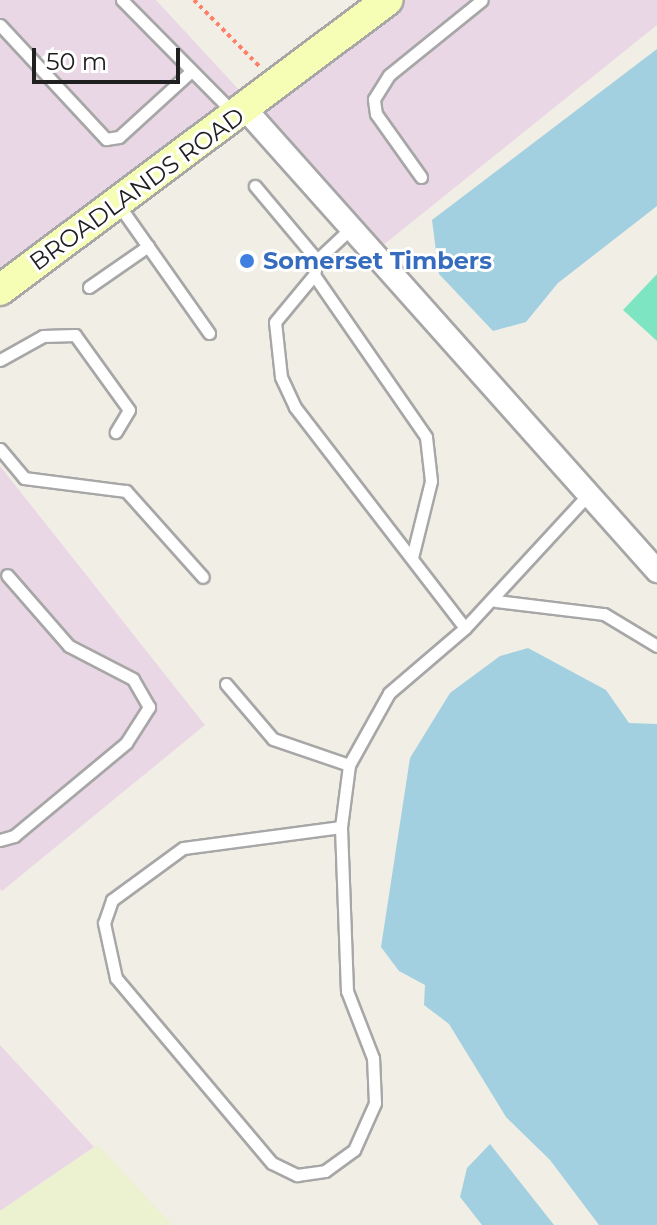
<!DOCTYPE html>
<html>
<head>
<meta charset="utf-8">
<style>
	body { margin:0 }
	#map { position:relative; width:657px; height:1225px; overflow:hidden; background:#f1eee5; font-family:Montserrat,sans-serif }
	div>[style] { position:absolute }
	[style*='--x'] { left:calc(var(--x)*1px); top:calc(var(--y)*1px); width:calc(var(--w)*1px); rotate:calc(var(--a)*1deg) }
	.industrial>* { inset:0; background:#ead7e6 }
	.farmland>* { inset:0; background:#ecf1cf }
	.pitch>* { inset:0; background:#7ee5c3 }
	.water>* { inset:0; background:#a3d0e1 }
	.path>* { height:4px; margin-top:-2px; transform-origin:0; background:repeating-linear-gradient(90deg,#ff8068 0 4px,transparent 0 8px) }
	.roads { filter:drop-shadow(2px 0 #a7a7a7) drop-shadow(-2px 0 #a7a7a7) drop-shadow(0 2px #a7a7a7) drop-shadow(0 -2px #a7a7a7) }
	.lane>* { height:11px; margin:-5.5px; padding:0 5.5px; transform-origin:5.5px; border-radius:5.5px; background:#fff }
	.street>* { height:22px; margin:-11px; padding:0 11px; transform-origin:11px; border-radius:11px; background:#fff }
	.secondary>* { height:30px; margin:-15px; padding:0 15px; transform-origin:15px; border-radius:15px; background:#f6feb6 }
	.dots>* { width:22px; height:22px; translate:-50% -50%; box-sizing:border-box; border:4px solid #fff; border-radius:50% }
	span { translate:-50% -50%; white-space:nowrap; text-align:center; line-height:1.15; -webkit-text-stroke:6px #fff; paint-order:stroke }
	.street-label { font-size:24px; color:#202020 }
	.shop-label { font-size:24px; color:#366cbe; font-weight:700 }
	.left { translate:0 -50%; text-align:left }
	.scale { position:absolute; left:32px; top:48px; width:148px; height:36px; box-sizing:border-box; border:4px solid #202020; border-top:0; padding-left:10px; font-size:24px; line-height:28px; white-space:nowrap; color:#202020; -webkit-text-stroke:6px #fff; paint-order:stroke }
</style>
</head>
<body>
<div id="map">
	<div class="industrial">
		<div style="clip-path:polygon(0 0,156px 0,252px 104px,387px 0,657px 0,657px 25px,382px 246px,252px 105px,0 288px)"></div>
		<div style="clip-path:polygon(0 466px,205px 725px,2px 891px,0 889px)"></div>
		<div style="clip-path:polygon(0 1045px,94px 1147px,0 1211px)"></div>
	</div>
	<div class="farmland">
		<div style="clip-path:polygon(98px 1145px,172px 1225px,0 1225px,0 1211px)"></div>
	</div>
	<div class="pitch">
		<div style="clip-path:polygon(657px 274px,657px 341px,623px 310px)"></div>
	</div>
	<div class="water">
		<div style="clip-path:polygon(657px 49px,657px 206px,558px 283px,526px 322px,493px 331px,439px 274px,432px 220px)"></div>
		<div style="clip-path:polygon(528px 648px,606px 690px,629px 723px,657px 724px,657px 1225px,599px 1225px,550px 1160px,506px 1117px,449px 1024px,424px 1005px,425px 985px,399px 971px,381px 947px,410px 758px,450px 693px,500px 656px)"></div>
		<div style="clip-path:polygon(490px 1144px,554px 1225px,482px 1225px,460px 1197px,467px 1168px)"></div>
	</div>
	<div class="path">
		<div style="--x:194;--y:0;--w:94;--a:45.4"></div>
	</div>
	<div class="roads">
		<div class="lane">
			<div style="--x:122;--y:0;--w:159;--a:45.3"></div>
			<div style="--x:0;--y:25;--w:156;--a:47.1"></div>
			<div style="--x:106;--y:139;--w:13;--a:-9"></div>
			<div style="--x:119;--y:137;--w:95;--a:-42.4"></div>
			<div style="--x:421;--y:177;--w:77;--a:-125.5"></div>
			<div style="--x:376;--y:114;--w:15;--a:-98"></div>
			<div style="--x:374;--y:99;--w:28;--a:-58"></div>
			<div style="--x:389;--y:75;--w:119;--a:-38.9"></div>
			<div style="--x:255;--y:186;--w:97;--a:50"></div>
			<div style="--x:118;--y:204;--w:158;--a:54.8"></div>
			<div style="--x:314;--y:275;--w:197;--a:55.3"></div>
			<div style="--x:426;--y:437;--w:44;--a:83.5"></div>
			<div style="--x:431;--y:481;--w:79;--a:103.9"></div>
			<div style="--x:89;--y:287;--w:72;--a:-34.8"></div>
			<div style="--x:0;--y:360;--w:49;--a:-29.2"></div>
			<div style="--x:43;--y:336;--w:32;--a:-2"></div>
			<div style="--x:75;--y:335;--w:92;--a:54.2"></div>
			<div style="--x:129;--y:410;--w:26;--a:121"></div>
			<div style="--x:0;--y:449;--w:38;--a:50"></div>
			<div style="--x:24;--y:478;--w:103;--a:7.3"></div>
			<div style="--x:126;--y:491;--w:115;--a:48.2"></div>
			<div style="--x:496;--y:601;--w:109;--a:6.9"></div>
			<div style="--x:604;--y:614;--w:62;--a:31.1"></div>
			<div style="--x:465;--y:628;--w:180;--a:-47.3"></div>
			<div style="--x:226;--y:684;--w:72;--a:49.5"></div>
			<div style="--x:273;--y:739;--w:80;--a:18.9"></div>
			<div style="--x:341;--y:827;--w:159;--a:172.4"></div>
			<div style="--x:183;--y:848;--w:88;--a:143.8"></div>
			<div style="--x:112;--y:900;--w:24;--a:109"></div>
			<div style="--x:104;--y:923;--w:56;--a:77.7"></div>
			<div style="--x:116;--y:978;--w:242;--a:49.9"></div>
			<div style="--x:272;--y:1163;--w:28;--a:26"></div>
			<div style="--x:297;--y:1175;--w:28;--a:-8"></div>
			<div style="--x:325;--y:1171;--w:36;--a:-36"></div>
			<div style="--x:354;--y:1150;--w:51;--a:-65.9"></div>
			<div style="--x:375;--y:1103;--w:45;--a:-92.5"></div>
			<div style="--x:373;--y:1058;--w:72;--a:-111.2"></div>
			<div style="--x:347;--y:991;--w:164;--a:-92.1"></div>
			<div style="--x:341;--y:827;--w:63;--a:-82.6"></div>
			<div style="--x:349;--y:765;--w:82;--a:-60.9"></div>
			<div style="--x:389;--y:693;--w:100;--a:-40.5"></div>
			<div style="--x:465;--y:628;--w:279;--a:-127.6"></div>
			<div style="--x:295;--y:407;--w:33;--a:-115"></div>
			<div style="--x:281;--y:377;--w:55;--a:-96.2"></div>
			<div style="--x:275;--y:322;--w:61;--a:-50.3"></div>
			<div style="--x:314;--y:275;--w:15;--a:-79"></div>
			<div style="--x:317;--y:260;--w:44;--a:-43.2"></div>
			<div style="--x:0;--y:840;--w:15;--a:-16"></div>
			<div style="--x:14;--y:836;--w:146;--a:-39.7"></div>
			<div style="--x:126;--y:743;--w:43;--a:-57.4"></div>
			<div style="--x:149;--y:707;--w:32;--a:-120"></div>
			<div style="--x:133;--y:679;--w:72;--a:-152.7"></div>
			<div style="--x:69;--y:646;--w:94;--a:-131.1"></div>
		</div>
		<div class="street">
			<div style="--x:246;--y:110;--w:618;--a:48.28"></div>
		</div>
		<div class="secondary">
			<div style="--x:0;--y:290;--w:484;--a:-36.8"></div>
		</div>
	</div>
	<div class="dots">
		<div style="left:247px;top:261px;background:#3f7fe0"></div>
	</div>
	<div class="street-label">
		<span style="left:137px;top:189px;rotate:-36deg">BROADLANDS ROAD</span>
	</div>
	<div class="shop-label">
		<span class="left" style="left:263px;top:261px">Somerset Timbers</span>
	</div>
	<div class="scale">50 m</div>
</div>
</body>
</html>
